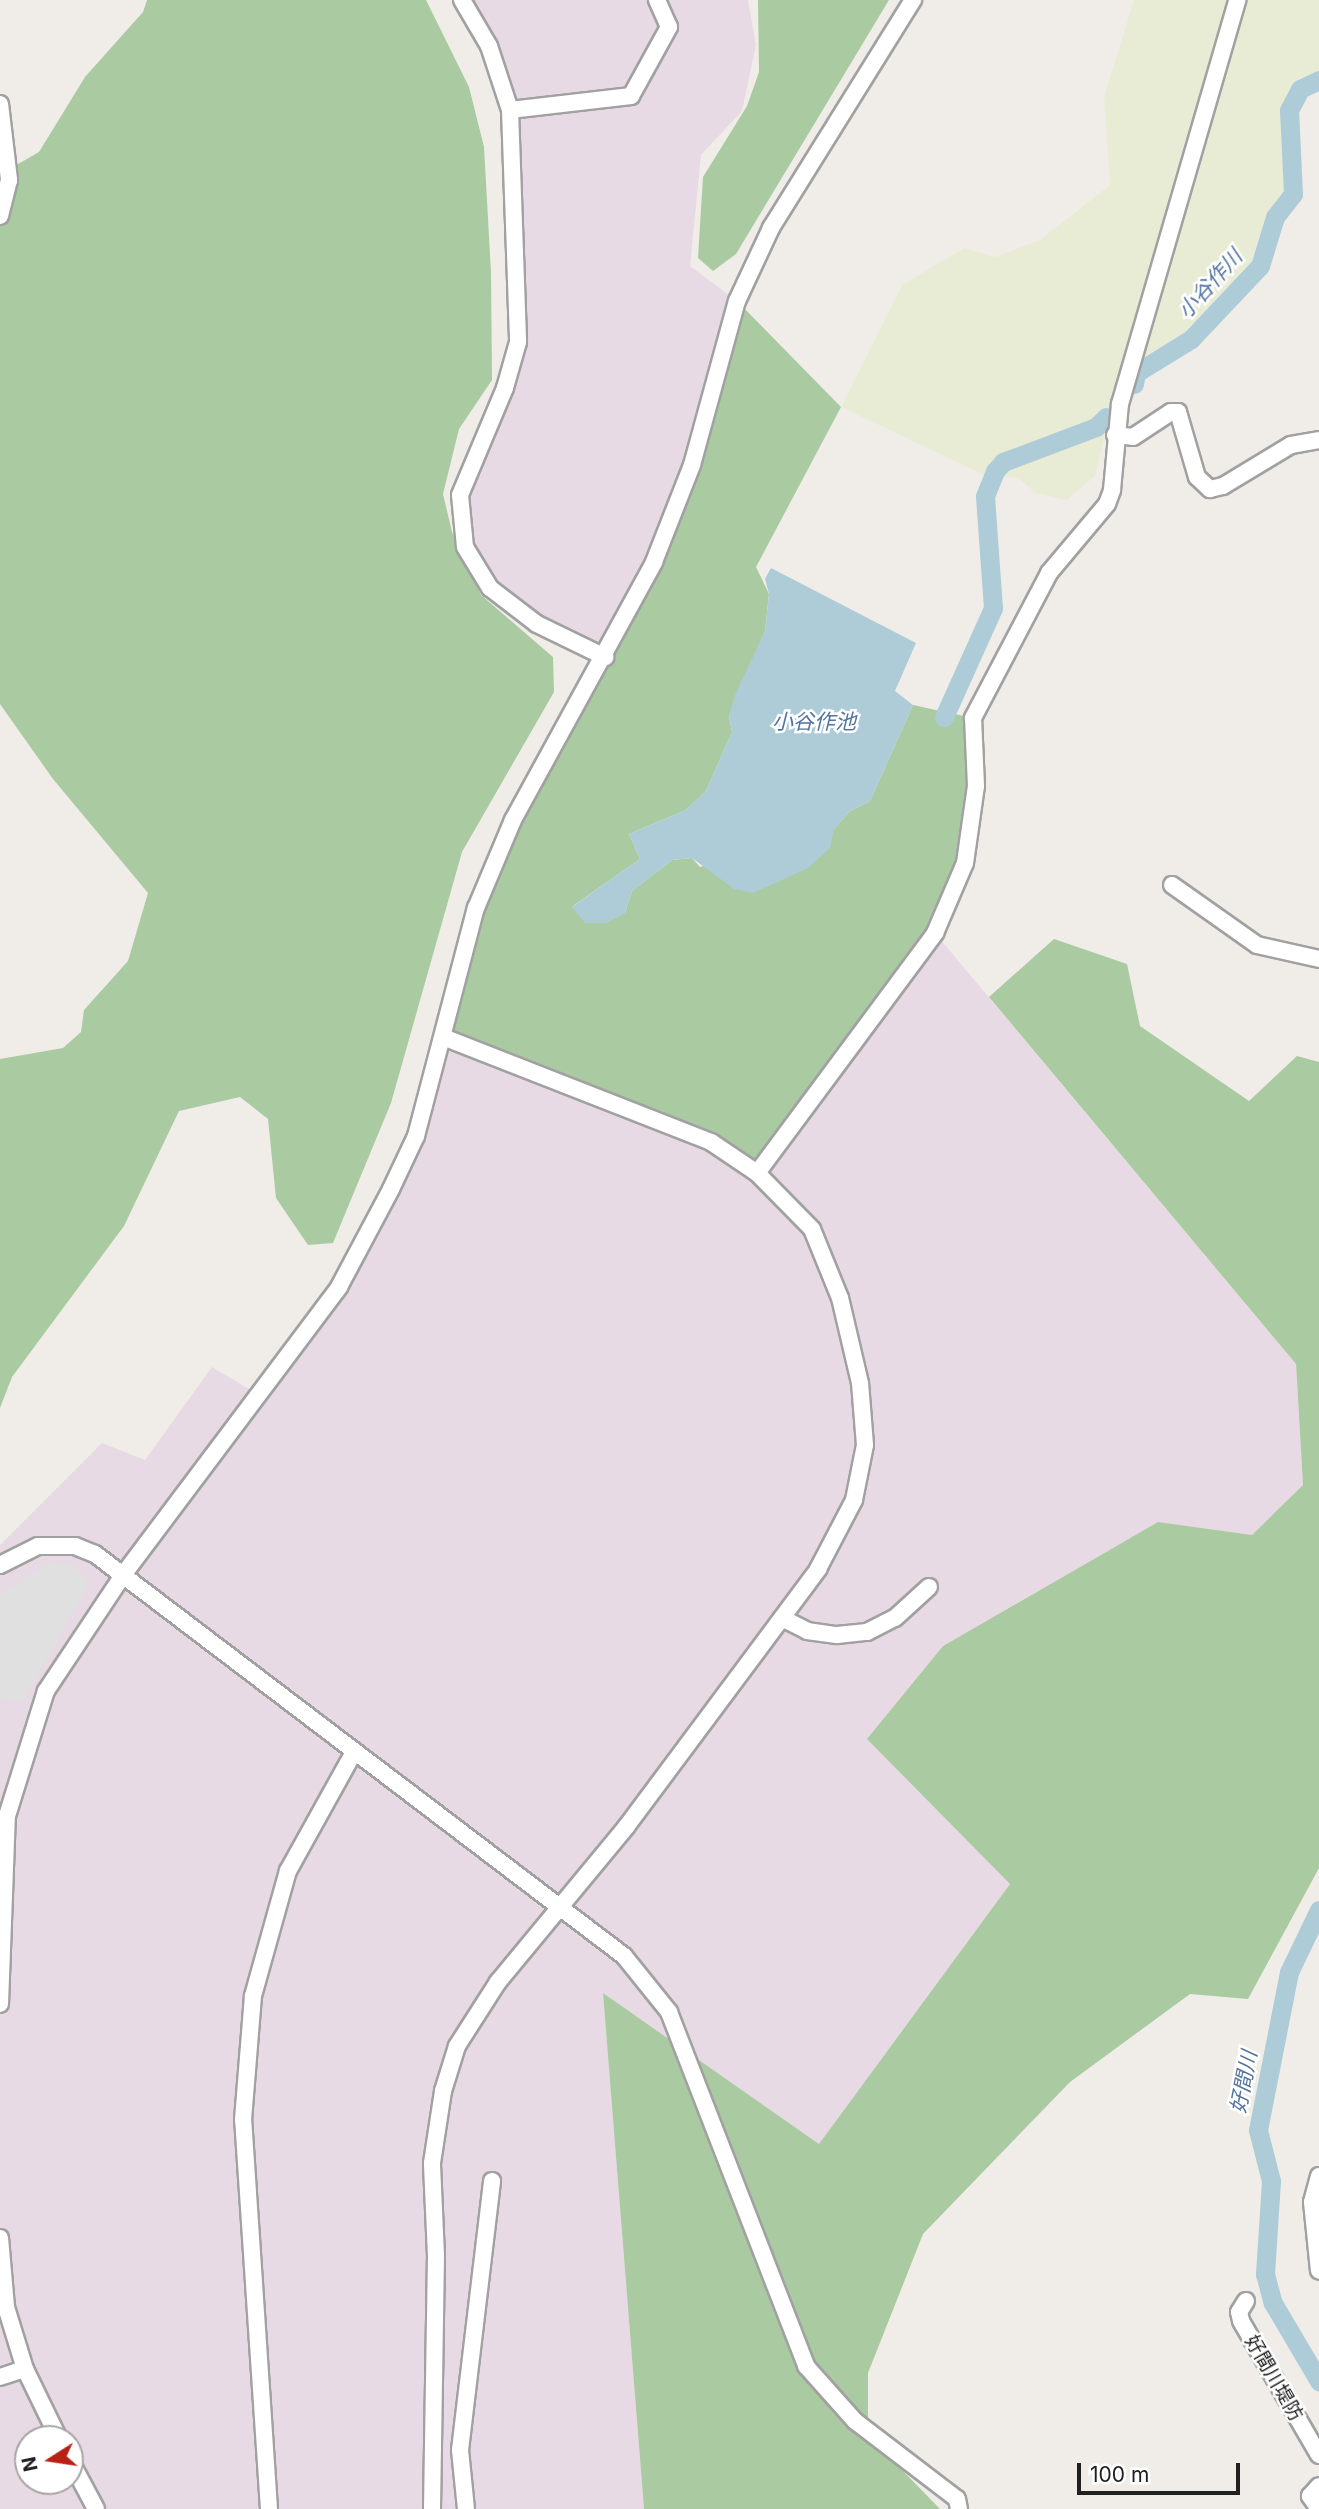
<!DOCTYPE html>
<html>
<head>
<meta charset="utf-8">
<style>
	body { margin:0 }
	#map { position:relative; width:1319px; height:2509px; overflow:hidden; background:#f0ede8; font-family:Inter,"Noto Sans JP",sans-serif }
	div>[style] { position:absolute }
	[style*='--x'] { left:calc(var(--x)*1px); top:calc(var(--y)*1px); width:calc(var(--w)*1px); rotate:calc(var(--a)*1deg) }
	.industrial>* { inset:0; background:#e8dae4 }
	.farmland>* { inset:0; background:#e9ecd5 }
	.forest>* { inset:0; background:#aacaa1 }
	.parking>* { inset:0; background:#e0e0e0 }
	.water>* { inset:0; background:#adccd8 }
	.river>* { height:19px; margin:-9.5px; padding:0 9.5px; transform-origin:9.5px; border-radius:9.5px; background:#adccd8 }
	.roads { filter:drop-shadow(2px 0 #a1a1a1) drop-shadow(-2px 0 #a1a1a1) drop-shadow(0 2px #a1a1a1) drop-shadow(0 -2px #a1a1a1) }
	.minor>* { height:16px; margin:-8px; padding:0 8px; transform-origin:8px; border-radius:8px; background:#fff }
	span { translate:-50% -50%; white-space:nowrap; text-align:center; line-height:1.15; -webkit-text-stroke:5px #fff; paint-order:stroke }
	.street-label { font-size:19px; color:#202020 }
	.water-label { font-size:21px; color:#53749f; font-style:italic }
	.north { position:absolute; left:14px; top:2425px; width:70px; height:70px; box-sizing:border-box; background:#fff; border:2px solid #a6a6a6; border-radius:50%; rotate:258deg; font-size:19px; font-weight:700; line-height:28px; text-align:center; color:#202020 }
	.north::after { content:''; display:block; margin:auto; width:24px; height:32px; background:#bb2015; clip-path:polygon(50% 0,100% 100%,50% 72%,0 100%) }
	.scale { position:absolute; left:1077px; top:2463px; width:163px; height:32px; box-sizing:border-box; border:4px solid #202020; border-top:0; padding-left:9px; font-size:21px; line-height:24px; white-space:nowrap; color:#202020; -webkit-text-stroke:5px #fff; paint-order:stroke }
</style>
</head>
<body>
<div id="map">
	<div class="industrial">
		<div style="clip-path:polygon(462px 0,748px 0,756px 45px,742px 111px,701px 155px,690px 266px,737px 301px,692px 465px,605px 657px,490px 588px,465px 547px,460px 495px,518px 342px,510px 110px)"></div>
		<div style="clip-path:polygon(evenodd,935px 933px,1296px 1364px,1303px 1485px,1252px 1535px,1158px 1522px,943px 1646px,868px 1739px,1010px 1884px,819px 2144px,603px 1993px,644px 2509px,0 2509px,0 1545px,102px 1443px,145px 1460px,212px 1367px,259px 1395px,391px 1189px,445px 1038px,935px 933px,28px 2439px,70px 2439px,70px 2481px,28px 2481px,28px 2439px)"></div>
	</div>
	<div class="farmland">
		<div style="clip-path:polygon(1134px 0,1319px 0,1319px 76px,1302px 82px,1289px 118px,1290px 186px,1264px 223px,1250px 267px,1195px 329px,1141px 359px,1116px 390px,1095px 476px,1067px 500px,1035px 493px,1018px 478px,986px 476px,841px 407px,902px 285px,964px 248px,995px 257px,1040px 240px,1110px 185px,1104px 97px)"></div>
	</div>
	<div class="forest">
		<div style="clip-path:polygon(147px 0,426px 0,469px 87px,484px 147px,491px 272px,492px 380px,459px 429px,443px 494px,452px 532px,481px 595px,553px 657px,554px 692px,462px 852px,391px 1103px,333px 1243px,308px 1245px,276px 1198px,268px 1119px,240px 1097px,179px 1111px,124px 1226px,12px 1377px,0 1408px,0 1059px,63px 1048px,81px 1032px,84px 1010px,128px 961px,148px 893px,53px 779px,0 704px,0 191px,6px 171px,39px 152px,85px 77px,143px 12px)"></div>
		<div style="clip-path:polygon(758px 0,889px 0,736px 254px,713px 271px,698px 258px,703px 177px,747px 106px,759px 72px)"></div>
		<div style="clip-path:polygon(737px 301px,841px 407px,756px 567px,769px 594px,765px 631px,729px 716px,732px 732px,706px 791px,686px 810px,629px 834px,640px 859px,573px 906px,625px 913px,632px 891px,672px 860px,692px 858px,700px 867px,834px 829px,850px 811px,870px 801px,913px 705px,973px 718px,965px 863px,935px 933px,757px 1173px,711px 1142px,445px 1038px,476px 908px,654px 561px)"></div>
		<div style="clip-path:polygon(1054px 939px,1127px 964px,1140px 1026px,1249px 1101px,1297px 1056px,1319px 1062px,1319px 1868px,1248px 1999px,1190px 1994px,1070px 2082px,923px 2234px,868px 2373px,868px 2435px,940px 2509px,644px 2509px,603px 1993px,819px 2144px,1010px 1884px,867px 1739px,943px 1646px,1158px 1522px,1252px 1535px,1303px 1485px,1296px 1364px,989px 997px)"></div>
	</div>
	<div class="parking">
		<div style="clip-path:polygon(48px 1563px,71px 1564px,87px 1579px,86px 1589px,22px 1702px,0 1699px,0 1595px)"></div>
	</div>
	<div class="water">
		<div style="clip-path:polygon(771px 568px,916px 643px,895px 691px,913px 705px,870px 801px,850px 811px,834px 829px,830px 848px,808px 868px,753px 893px,734px 889px,692px 858px,672px 860px,632px 891px,625px 913px,607px 923px,585px 923px,572px 907px,640px 859px,629px 834px,686px 810px,706px 791px,732px 732px,729px 716px,735px 695px,765px 631px,769px 594px,765px 579px)"></div>
	</div>
	<div class="river">
		<div style="--x:1134;--y:384;--w:11;--a:-80"></div>
		<div style="--x:1136;--y:373;--w:65;--a:-31.7"></div>
		<div style="--x:1191;--y:339;--w:100;--a:-46.6"></div>
		<div style="--x:1260;--y:266;--w:51;--a:-73"></div>
		<div style="--x:1275;--y:217;--w:29;--a:-52"></div>
		<div style="--x:1293;--y:194;--w:84;--a:-92.7"></div>
		<div style="--x:1289;--y:110;--w:24;--a:-62"></div>
		<div style="--x:1300;--y:89;--w:21;--a:-25"></div>
		<div style="--x:944;--y:717;--w:120;--a:-65.8"></div>
		<div style="--x:993;--y:608;--w:112;--a:-94.1"></div>
		<div style="--x:985;--y:496;--w:27;--a:-68"></div>
		<div style="--x:995;--y:471;--w:12;--a:-48"></div>
		<div style="--x:1003;--y:462;--w:99;--a:-20.6"></div>
		<div style="--x:1096;--y:427;--w:14;--a:-45"></div>
		<div style="--x:1319;--y:1910;--w:69;--a:115.8"></div>
		<div style="--x:1289;--y:1972;--w:161;--a:101.1"></div>
		<div style="--x:1258;--y:2130;--w:53;--a:75.7"></div>
		<div style="--x:1271;--y:2181;--w:93;--a:93.7"></div>
		<div style="--x:1265;--y:2274;--w:30;--a:75"></div>
		<div style="--x:1273;--y:2303;--w:91;--a:59.5"></div>
	</div>
	<div class="roads">
		<div class="minor">
			<div style="--x:462;--y:0;--w:53;--a:59.6"></div>
			<div style="--x:489;--y:46;--w:67;--a:71.8"></div>
			<div style="--x:510;--y:110;--w:232;--a:88"></div>
			<div style="--x:518;--y:342;--w:48;--a:105.8"></div>
			<div style="--x:505;--y:388;--w:116;--a:112.8"></div>
			<div style="--x:460;--y:495;--w:52;--a:84.5"></div>
			<div style="--x:465;--y:547;--w:48;--a:58.6"></div>
			<div style="--x:490;--y:588;--w:59;--a:37.5"></div>
			<div style="--x:537;--y:624;--w:76;--a:25.9"></div>
			<div style="--x:0;--y:104;--w:77;--a:83.2"></div>
			<div style="--x:9;--y:180;--w:37;--a:104"></div>
			<div style="--x:510;--y:110;--w:122;--a:-6.6"></div>
			<div style="--x:631;--y:96;--w:79;--a:-61.2"></div>
			<div style="--x:669;--y:27;--w:30;--a:-114"></div>
			<div style="--x:1115;--y:435;--w:18;--a:6"></div>
			<div style="--x:1133;--y:437;--w:45;--a:-33.3"></div>
			<div style="--x:1171;--y:412;--w:7;--a:0"></div>
			<div style="--x:1178;--y:412;--w:68;--a:73.7"></div>
			<div style="--x:1197;--y:477;--w:18;--a:43"></div>
			<div style="--x:1210;--y:489;--w:13;--a:-13"></div>
			<div style="--x:1223;--y:486;--w:79;--a:-31.1"></div>
			<div style="--x:1291;--y:445;--w:28;--a:-10"></div>
			<div style="--x:1172;--y:885;--w:104;--a:35.2"></div>
			<div style="--x:1257;--y:945;--w:64;--a:12.7"></div>
			<div style="--x:757;--y:1173;--w:299;--a:-53.4"></div>
			<div style="--x:935;--y:933;--w:76;--a:-66.8"></div>
			<div style="--x:965;--y:863;--w:78;--a:-81.9"></div>
			<div style="--x:976;--y:786;--w:68;--a:-92.5"></div>
			<div style="--x:973;--y:718;--w:164;--a:-62.3"></div>
			<div style="--x:1049;--y:573;--w:90;--a:-50"></div>
			<div style="--x:1107;--y:504;--w:15;--a:-70"></div>
			<div style="--x:1112;--y:490;--w:86;--a:-84.7"></div>
			<div style="--x:1120;--y:404;--w:421;--a:-73.8"></div>
			<div style="--x:0;--y:1565;--w:42;--a:-26.6"></div>
			<div style="--x:38;--y:1546;--w:37;--a:0"></div>
			<div style="--x:75;--y:1546;--w:22;--a:22"></div>
			<div style="--x:95;--y:1554;--w:664;--a:37.23"></div>
			<div style="--x:624;--y:1956;--w:72;--a:51.2"></div>
			<div style="--x:669;--y:2012;--w:380;--a:68.8"></div>
			<div style="--x:806;--y:2366;--w:74;--a:48.3"></div>
			<div style="--x:855;--y:2421;--w:128;--a:37.4"></div>
			<div style="--x:957;--y:2499;--w:10;--a:79"></div>
			<div style="--x:782;--y:1618;--w:28;--a:27"></div>
			<div style="--x:807;--y:1631;--w:30;--a:8"></div>
			<div style="--x:837;--y:1635;--w:30;--a:-6"></div>
			<div style="--x:867;--y:1632;--w:31;--a:-27"></div>
			<div style="--x:895;--y:1618;--w:46;--a:-42.4"></div>
			<div style="--x:0;--y:2004;--w:188;--a:-87.9"></div>
			<div style="--x:7;--y:1816;--w:131;--a:-72.7"></div>
			<div style="--x:46;--y:1691;--w:139;--a:-56.4"></div>
			<div style="--x:123;--y:1575;--w:360;--a:-53.1"></div>
			<div style="--x:339;--y:1287;--w:111;--a:-62"></div>
			<div style="--x:391;--y:1189;--w:59;--a:-64.7"></div>
			<div style="--x:416;--y:1136;--w:236;--a:-75.3"></div>
			<div style="--x:476;--y:908;--w:95;--a:-67.2"></div>
			<div style="--x:513;--y:820;--w:294;--a:-61.3"></div>
			<div style="--x:654;--y:562;--w:104;--a:-68.6"></div>
			<div style="--x:692;--y:465;--w:170;--a:-74.7"></div>
			<div style="--x:737;--y:301;--w:81;--a:-65"></div>
			<div style="--x:771;--y:228;--w:269;--a:-58.1"></div>
			<div style="--x:1319;--y:2176;--w:27;--a:105"></div>
			<div style="--x:1312;--y:2202;--w:69;--a:84.2"></div>
			<div style="--x:0;--y:2238;--w:69;--a:85"></div>
			<div style="--x:6;--y:2307;--w:65;--a:73"></div>
			<div style="--x:25;--y:2369;--w:78;--a:64.1"></div>
			<div style="--x:1246;--y:2301;--w:13;--a:122"></div>
			<div style="--x:1239;--y:2312;--w:9;--a:77"></div>
			<div style="--x:1241;--y:2321;--w:155;--a:59.8"></div>
			<div style="--x:0;--y:2377;--w:26;--a:-18"></div>
			<div style="--x:70;--y:2460;--w:55;--a:62"></div>
			<div style="--x:269;--y:2509;--w:390;--a:-93.8"></div>
			<div style="--x:243;--y:2120;--w:124;--a:-85.4"></div>
			<div style="--x:253;--y:1996;--w:130;--a:-74.4"></div>
			<div style="--x:288;--y:1871;--w:136;--a:-61"></div>
			<div style="--x:432;--y:2509;--w:253;--a:-89.1"></div>
			<div style="--x:436;--y:2256;--w:93;--a:-92.5"></div>
			<div style="--x:432;--y:2163;--w:73;--a:-81.3"></div>
			<div style="--x:443;--y:2091;--w:47;--a:-72.7"></div>
			<div style="--x:457;--y:2046;--w:76;--a:-57.4"></div>
			<div style="--x:498;--y:1982;--w:201;--a:-50.4"></div>
			<div style="--x:626;--y:1827;--w:322;--a:-53.3"></div>
			<div style="--x:818;--y:1569;--w:78;--a:-62.4"></div>
			<div style="--x:854;--y:1500;--w:56;--a:-78.7"></div>
			<div style="--x:865;--y:1445;--w:62;--a:-94.6"></div>
			<div style="--x:860;--y:1383;--w:87;--a:-103.2"></div>
			<div style="--x:840;--y:1298;--w:74;--a:-112.1"></div>
			<div style="--x:812;--y:1229;--w:78;--a:-134.5"></div>
			<div style="--x:757;--y:1173;--w:55;--a:-146"></div>
			<div style="--x:711;--y:1142;--w:286;--a:-158.6"></div>
			<div style="--x:466;--y:2509;--w:59;--a:-95.8"></div>
			<div style="--x:460;--y:2450;--w:271;--a:-83.2"></div>
			<div style="--x:1319;--y:2509;--w:16;--a:-125"></div>
			<div style="--x:1310;--y:2496;--w:13;--a:-48"></div>
		</div>
	</div>
	<div class="street-label">
		<span style="left:1274px;top:2378px;rotate:60deg">好間川堤防</span>
	</div>
	<div class="water-label">
		<span style="left:1210px;top:284px;rotate:-48deg">小谷作川</span>
		<span style="left:814px;top:722px">小谷作池</span>
		<span style="left:1244px;top:2082px;rotate:-79deg">好間川</span>
	</div>
	<div class="north">N</div>
	<div class="scale">100 m</div>
</div>
</body>
</html>
